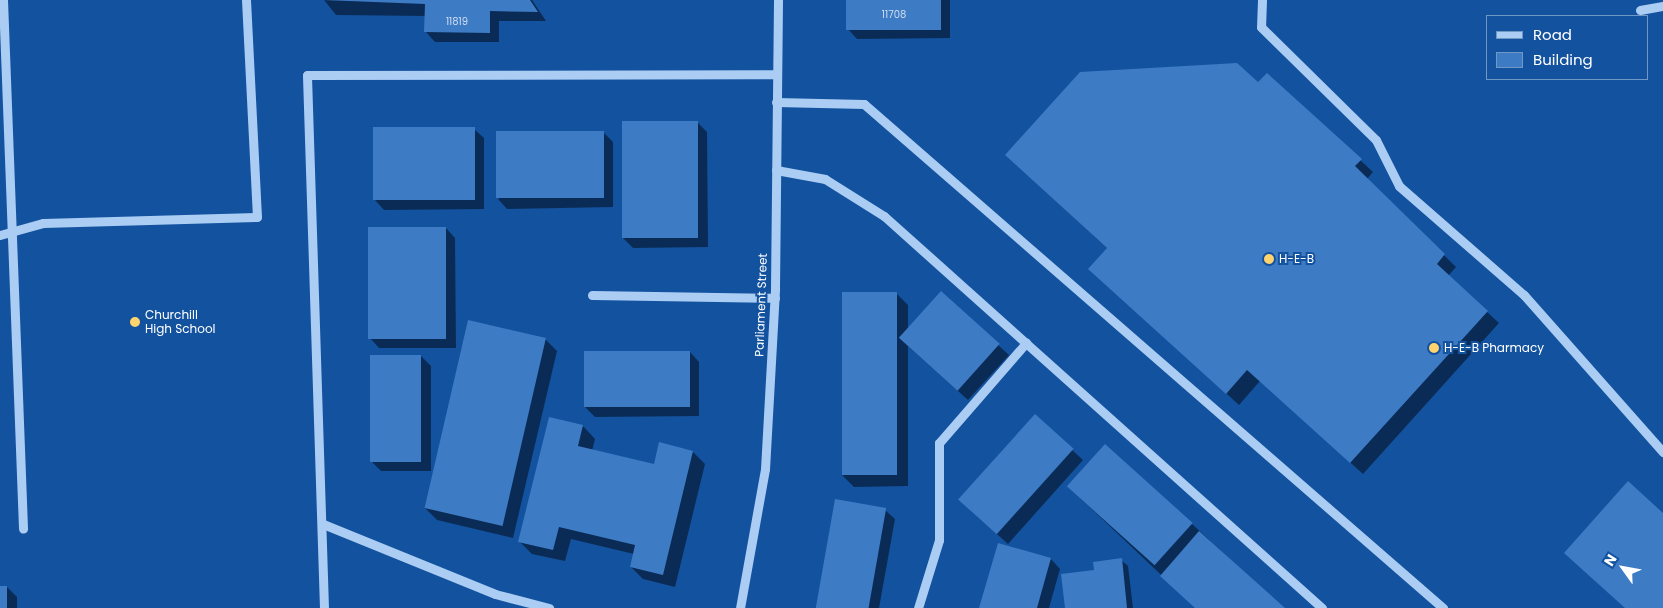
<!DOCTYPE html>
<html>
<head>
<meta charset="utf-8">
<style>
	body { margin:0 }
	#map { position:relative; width:1663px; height:608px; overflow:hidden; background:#13529f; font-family:Poppins,sans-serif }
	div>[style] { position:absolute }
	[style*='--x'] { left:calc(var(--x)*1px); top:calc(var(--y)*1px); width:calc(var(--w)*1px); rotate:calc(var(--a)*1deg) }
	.shadow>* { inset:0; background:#0007 }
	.building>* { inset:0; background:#3d7bc5; transform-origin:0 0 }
	.minor>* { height:9px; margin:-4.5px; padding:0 4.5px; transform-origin:4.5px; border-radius:4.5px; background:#abcdf4 }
	.dots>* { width:14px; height:14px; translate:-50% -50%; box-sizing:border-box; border:2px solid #13529f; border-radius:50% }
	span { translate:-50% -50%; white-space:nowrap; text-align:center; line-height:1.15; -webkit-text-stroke:4px #13529f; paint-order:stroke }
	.number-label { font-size:10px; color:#cedef0 }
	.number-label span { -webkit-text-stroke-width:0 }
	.poi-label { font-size:12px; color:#fff }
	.left { translate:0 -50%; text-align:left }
	.street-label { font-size:12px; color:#fff }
	.legend { position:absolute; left:1486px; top:15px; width:162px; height:65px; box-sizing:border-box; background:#13529f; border:1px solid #7197c5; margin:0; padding:6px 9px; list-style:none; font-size:15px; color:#fff }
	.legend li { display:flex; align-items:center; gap:10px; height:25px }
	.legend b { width:25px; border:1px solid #7197c5 }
	.north { position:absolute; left:1598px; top:543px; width:50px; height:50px; -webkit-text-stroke:4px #13529f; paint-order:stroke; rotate:302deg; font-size:14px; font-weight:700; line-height:20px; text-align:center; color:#fff }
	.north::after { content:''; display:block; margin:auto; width:18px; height:22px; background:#fff; clip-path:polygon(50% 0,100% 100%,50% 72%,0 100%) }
</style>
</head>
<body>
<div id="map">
	<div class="shadow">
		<div style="clip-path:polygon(324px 0,532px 0,546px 21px,499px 21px,499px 42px,435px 42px,426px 32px,426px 16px,336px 15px)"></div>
		<div style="clip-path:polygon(848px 0,950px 0,950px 38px,857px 39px,848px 29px)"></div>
		<div style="clip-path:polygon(1267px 74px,1373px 172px,1367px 179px,1456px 267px,1448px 276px,1499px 323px,1363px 474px,1260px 381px,1239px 405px,1090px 269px,1108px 249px,1006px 155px,1258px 84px)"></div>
		<div style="clip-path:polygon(698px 123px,707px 132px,708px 247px,633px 248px,623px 238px)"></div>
		<div style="clip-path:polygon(474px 129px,484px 138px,484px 209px,384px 210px,375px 200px)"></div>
		<div style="clip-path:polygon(603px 132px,613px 142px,613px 207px,507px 209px,498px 199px)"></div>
		<div style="clip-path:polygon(446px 228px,455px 238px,456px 348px,379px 348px,370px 338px)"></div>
		<div style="clip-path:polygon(896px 293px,908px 305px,908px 329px,941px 293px,1009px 355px,968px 400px,908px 346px,908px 486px,854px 487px,842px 475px)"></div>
		<div style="clip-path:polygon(545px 339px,557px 351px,513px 538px,437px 520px,425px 508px)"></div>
		<div style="clip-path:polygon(690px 352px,699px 362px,699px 416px,595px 417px,585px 407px)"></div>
		<div style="clip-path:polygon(421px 356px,431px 366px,431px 471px,381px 471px,371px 461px)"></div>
		<div style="clip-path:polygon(1035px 416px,1083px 460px,1008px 544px,970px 510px)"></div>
		<div style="clip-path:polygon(583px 426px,595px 439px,592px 451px,655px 466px,660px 444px,693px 452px,705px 464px,675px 587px,643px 579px,631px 567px,634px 554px,571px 539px,565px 561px,532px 554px,520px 542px)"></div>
		<div style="clip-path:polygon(1078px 496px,1192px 524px,1283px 608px,1196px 608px)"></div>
		<div style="clip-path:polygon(885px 510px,895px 519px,879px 608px,817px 608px)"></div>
		<div style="clip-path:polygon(1051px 559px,1060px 569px,1049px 608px,981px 608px)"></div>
		<div style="clip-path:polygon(1121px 560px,1128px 566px,1133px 608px,1067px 608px,1096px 571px)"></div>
		<div style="clip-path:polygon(0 587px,7px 587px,17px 597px,17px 608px,0 608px)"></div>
	</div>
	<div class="building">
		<div style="clip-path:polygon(323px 0,530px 0,538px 12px,490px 11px,490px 33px,424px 32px,425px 4px)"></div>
		<div style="left:846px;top:0;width:95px;height:30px"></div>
		<div style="clip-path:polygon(1237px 63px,1258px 82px,1267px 73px,1362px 159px,1355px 166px,1445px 254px,1437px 264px,1488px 311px,1350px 463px,1247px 370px,1226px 394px,1088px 269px,1107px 248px,1005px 155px,1080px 72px)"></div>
		<div style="left:698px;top:121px;width:117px;height:76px;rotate:90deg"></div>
		<div style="left:475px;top:127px;width:73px;height:102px;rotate:90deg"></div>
		<div style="left:604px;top:131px;width:67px;height:108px;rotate:90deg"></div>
		<div style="left:368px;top:227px;width:78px;height:112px"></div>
		<div style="left:941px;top:291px;width:79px;height:63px;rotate:42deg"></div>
		<div style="left:842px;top:292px;width:55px;height:183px"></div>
		<div style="left:468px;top:320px;width:80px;height:193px;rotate:13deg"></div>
		<div style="left:690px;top:351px;width:56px;height:106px;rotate:90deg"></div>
		<div style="left:370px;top:355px;width:51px;height:107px"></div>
		<div style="left:1035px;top:414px;width:52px;height:115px;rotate:42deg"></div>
		<div style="clip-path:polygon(549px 417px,583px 425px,578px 446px,654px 464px,659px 442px,693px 451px,663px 575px,630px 567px,635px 545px,559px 527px,553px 550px,518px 542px)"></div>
		<div style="left:1105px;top:444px;width:118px;height:57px;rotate:42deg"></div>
		<div style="clip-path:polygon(1628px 481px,1663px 513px,1663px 608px,1625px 608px,1564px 553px)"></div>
		<div style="left:835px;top:499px;width:52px;height:111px;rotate:10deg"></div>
		<div style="clip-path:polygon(1199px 531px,1285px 608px,1195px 608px,1160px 576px)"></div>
		<div style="clip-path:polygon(998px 543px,1051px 558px,1037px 608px,979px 608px)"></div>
		<div style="clip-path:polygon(1122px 558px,1127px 608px,1065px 608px,1061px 574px,1094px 570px,1093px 562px)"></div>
		<div style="left:0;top:586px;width:7px;height:22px"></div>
	</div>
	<div class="minor">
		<div style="--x:3;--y:0;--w:529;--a:87.83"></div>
		<div style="--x:1262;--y:0;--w:27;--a:92"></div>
		<div style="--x:1261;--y:27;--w:161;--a:44.5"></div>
		<div style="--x:1376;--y:140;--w:51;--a:63.4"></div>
		<div style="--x:1399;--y:186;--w:166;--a:41.1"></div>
		<div style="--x:1524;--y:295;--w:210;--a:48.5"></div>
		<div style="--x:1640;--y:10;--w:23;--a:-10"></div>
		<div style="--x:776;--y:102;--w:88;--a:1.3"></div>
		<div style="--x:864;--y:104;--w:768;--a:41.04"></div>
		<div style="--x:776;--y:170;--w:50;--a:10.4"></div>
		<div style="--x:825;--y:179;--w:70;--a:32.1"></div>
		<div style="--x:884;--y:216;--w:588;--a:41.83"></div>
		<div style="--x:0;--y:235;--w:45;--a:-15.6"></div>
		<div style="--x:43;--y:223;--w:214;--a:-1.6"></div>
		<div style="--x:257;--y:217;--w:217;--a:-92.9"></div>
		<div style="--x:592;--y:295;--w:183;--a:0.9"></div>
		<div style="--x:323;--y:524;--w:186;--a:22.1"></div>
		<div style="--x:495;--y:594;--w:56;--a:14.5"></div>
		<div style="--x:324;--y:608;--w:533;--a:-91.83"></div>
		<div style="--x:307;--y:75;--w:470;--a:-0.1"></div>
		<div style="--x:740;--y:608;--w:141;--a:-79.8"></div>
		<div style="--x:765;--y:469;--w:181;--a:-86.8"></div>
		<div style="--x:775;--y:288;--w:288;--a:-89.4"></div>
		<div style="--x:918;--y:608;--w:71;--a:-72.8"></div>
		<div style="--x:939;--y:540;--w:97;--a:-90"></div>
		<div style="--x:939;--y:443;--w:133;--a:-49"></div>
	</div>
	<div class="dots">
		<div style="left:1269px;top:259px;background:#ffd46e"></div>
		<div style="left:135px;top:322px;background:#ffd46e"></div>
		<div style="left:1434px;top:348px;background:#ffd46e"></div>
	</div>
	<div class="number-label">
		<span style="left:894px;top:15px">11708</span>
		<span style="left:457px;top:22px">11819</span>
	</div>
	<div class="poi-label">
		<span class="left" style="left:1279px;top:259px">H-E-B</span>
		<span class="left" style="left:145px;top:322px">Churchill<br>High School</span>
		<span class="left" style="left:1444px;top:348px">H-E-B Pharmacy</span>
	</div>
	<div class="street-label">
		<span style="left:761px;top:305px;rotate:-88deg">Parliament Street</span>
	</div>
	<ul class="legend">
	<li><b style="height:6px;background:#abcdf4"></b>Road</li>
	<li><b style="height:14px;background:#3d7bc5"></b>Building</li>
	</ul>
	<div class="north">N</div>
</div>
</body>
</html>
